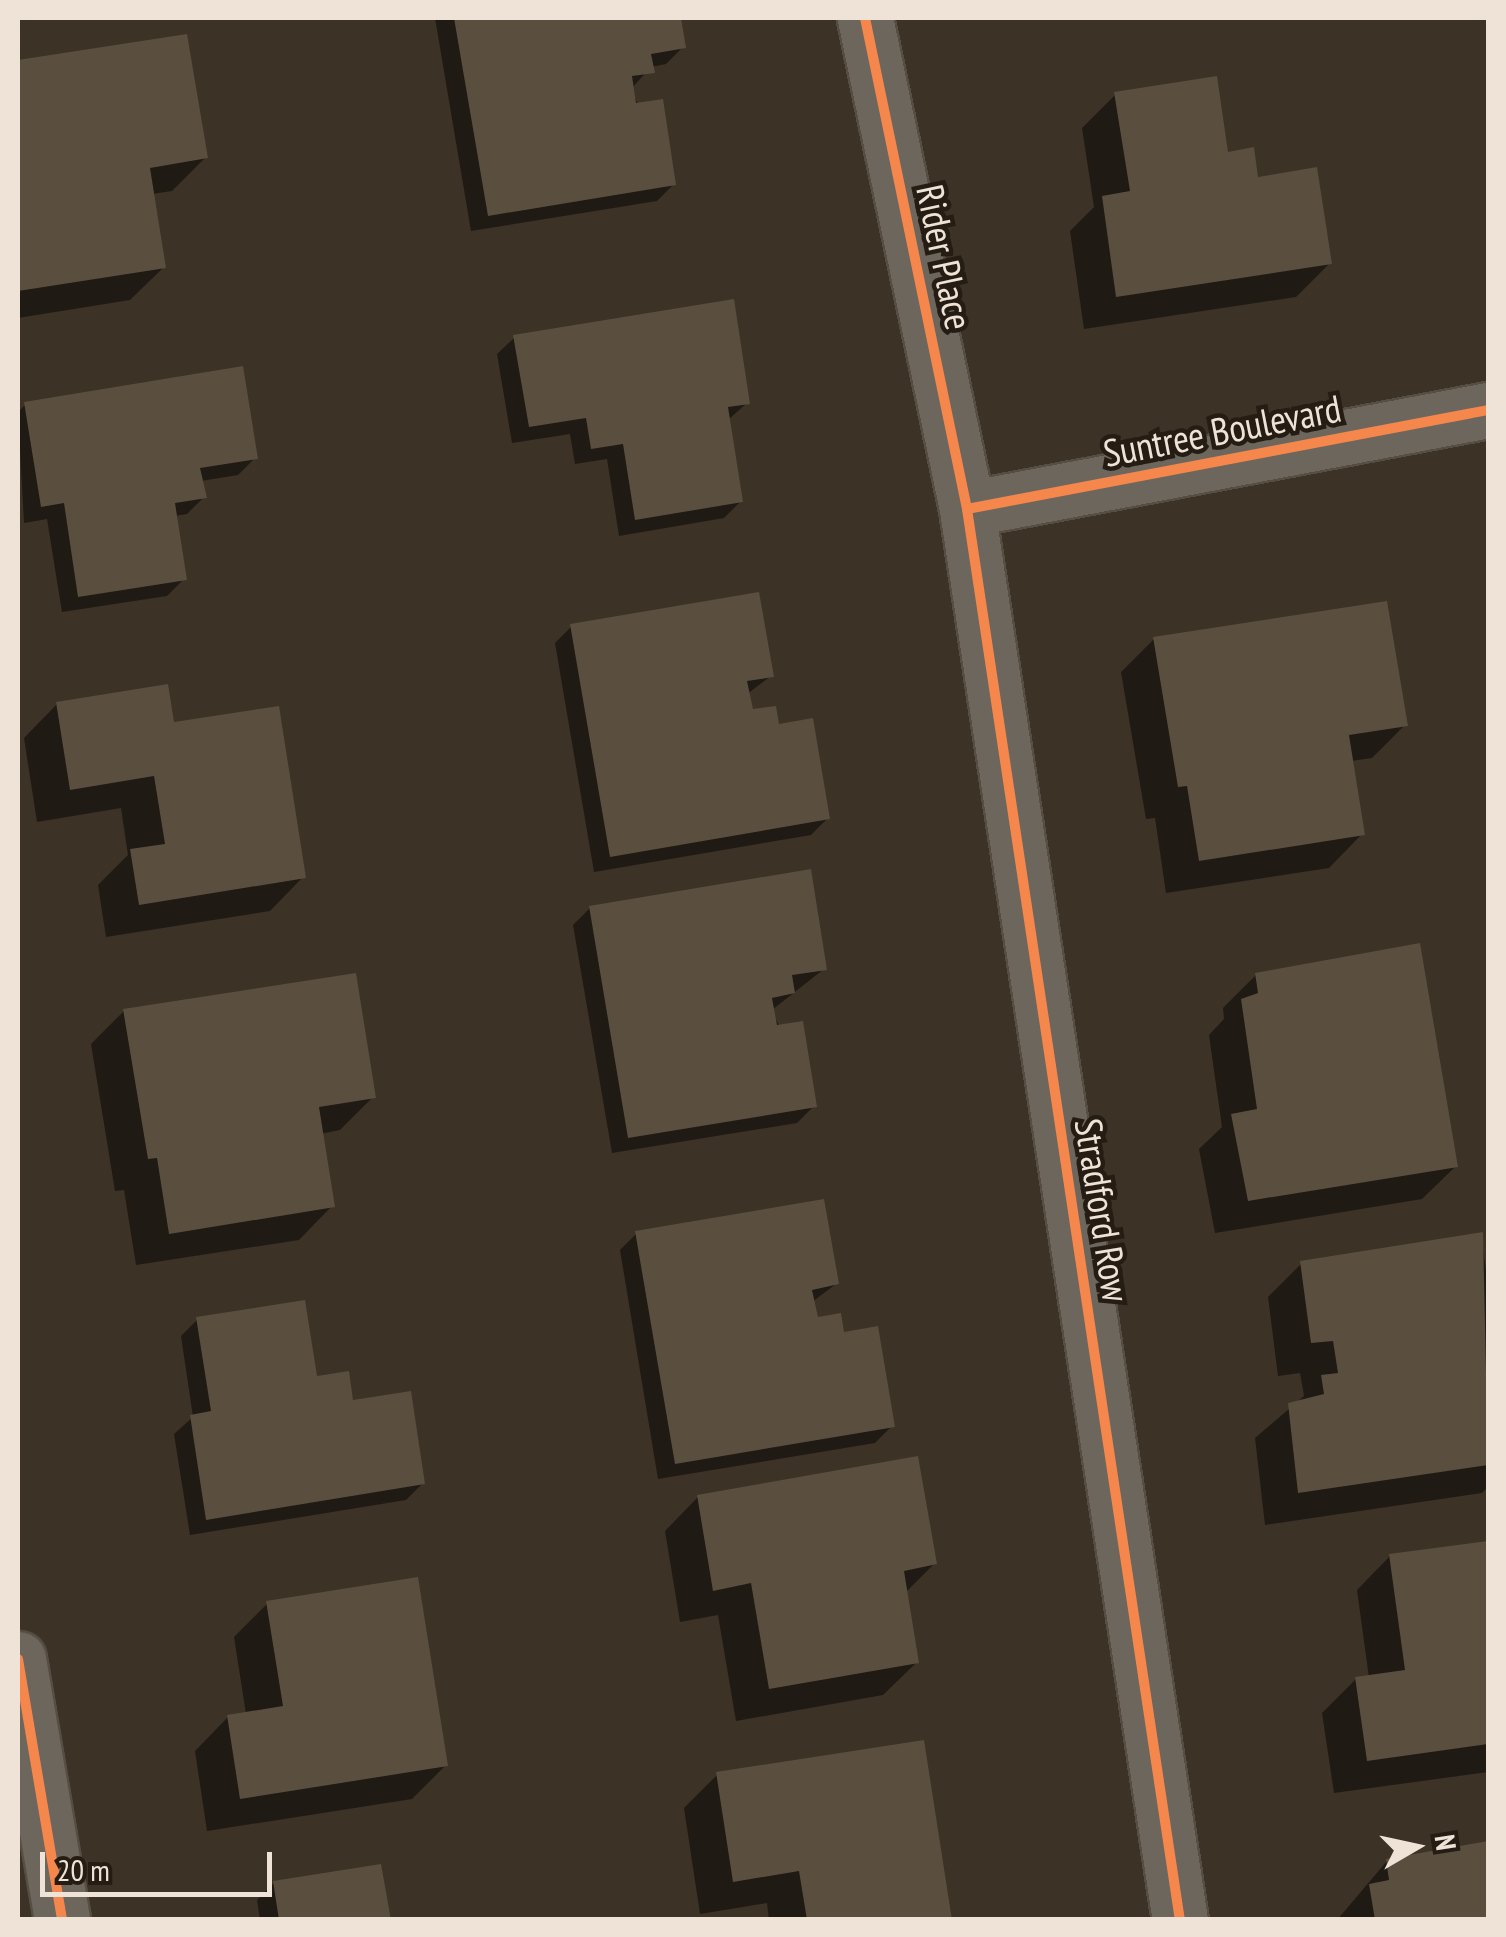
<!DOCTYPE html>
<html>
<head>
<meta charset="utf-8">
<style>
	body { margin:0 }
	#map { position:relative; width:1506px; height:1937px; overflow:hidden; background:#3c3226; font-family:"PT Sans Narrow",sans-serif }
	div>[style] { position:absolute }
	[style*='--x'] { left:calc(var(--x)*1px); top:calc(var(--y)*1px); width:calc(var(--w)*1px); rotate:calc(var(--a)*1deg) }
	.shadow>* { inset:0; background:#0007 }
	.building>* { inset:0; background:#5a4e3e }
	.roads { filter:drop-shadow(2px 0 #574e43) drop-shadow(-2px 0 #574e43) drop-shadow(0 2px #574e43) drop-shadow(0 -2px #574e43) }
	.minor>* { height:55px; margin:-27.5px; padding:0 27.5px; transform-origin:27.5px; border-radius:27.5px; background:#6d665d }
	.cycleway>* { height:10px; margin:-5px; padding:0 5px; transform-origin:5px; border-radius:5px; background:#f5874c }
	span { translate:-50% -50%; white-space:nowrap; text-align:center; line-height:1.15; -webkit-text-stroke:9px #251d13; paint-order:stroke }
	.street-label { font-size:38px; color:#eee3d6 }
	.frame { position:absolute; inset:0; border:20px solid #eee3d6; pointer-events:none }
	.north { position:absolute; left:1366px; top:1797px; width:100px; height:100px; -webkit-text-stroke:8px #251d13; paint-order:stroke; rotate:81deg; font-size:28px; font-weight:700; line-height:40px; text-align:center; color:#eee3d6 }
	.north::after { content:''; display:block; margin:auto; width:35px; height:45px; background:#eee3d6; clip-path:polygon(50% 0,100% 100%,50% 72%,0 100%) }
	.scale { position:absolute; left:40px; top:1852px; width:232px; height:45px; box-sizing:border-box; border:5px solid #eee3d6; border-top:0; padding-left:12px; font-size:30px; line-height:35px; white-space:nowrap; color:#eee3d6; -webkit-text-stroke:8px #251d13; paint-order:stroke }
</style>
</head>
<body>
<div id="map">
	<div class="shadow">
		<div style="clip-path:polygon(435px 18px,679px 18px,683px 47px,666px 64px,651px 67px,631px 89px,674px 184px,657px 201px,471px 231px)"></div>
		<div style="clip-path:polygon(185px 37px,205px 158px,172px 191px,152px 194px,164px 267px,130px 300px,18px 318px,18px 62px)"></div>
		<div style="clip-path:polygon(1115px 95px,1226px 154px,1330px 263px,1296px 297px,1084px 329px,1070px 231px,1094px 207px,1082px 128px)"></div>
		<div style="clip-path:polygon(514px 338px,747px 403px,728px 420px,741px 501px,724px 518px,619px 536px,607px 459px,575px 464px,570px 434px,512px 443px,497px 354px)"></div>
		<div style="clip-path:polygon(25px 405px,255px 458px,238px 475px,201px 481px,204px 497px,187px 514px,174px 516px,184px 579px,167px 596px,62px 612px,47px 519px,24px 523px,18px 412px)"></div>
		<div style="clip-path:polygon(572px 626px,771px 676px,747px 694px,751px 712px,776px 727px,828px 818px,811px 835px,594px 872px,555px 643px)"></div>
		<div style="clip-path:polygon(1154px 639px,1405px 725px,1372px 758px,1351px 761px,1362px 834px,1329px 868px,1166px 893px,1155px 818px,1146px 819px,1121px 672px)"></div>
		<div style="clip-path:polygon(57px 704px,172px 725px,303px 877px,270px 911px,106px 937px,98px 885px,128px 855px,121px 808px,37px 822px,24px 738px)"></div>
		<div style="clip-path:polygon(590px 908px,824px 969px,772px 1010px,814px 1106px,797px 1123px,612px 1153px,573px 925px)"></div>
		<div style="clip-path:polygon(1256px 975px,1456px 1166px,1422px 1199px,1215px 1233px,1199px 1149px,1222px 1127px,1209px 1035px,1224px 1019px,1223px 1008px)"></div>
		<div style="clip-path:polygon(124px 1011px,373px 1097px,340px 1130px,320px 1134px,332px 1206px,299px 1240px,136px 1265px,124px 1190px,115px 1191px,91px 1044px)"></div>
		<div style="clip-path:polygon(636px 1234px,836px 1284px,812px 1302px,816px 1319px,841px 1335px,892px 1426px,875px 1443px,658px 1479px,620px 1250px)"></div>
		<div style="clip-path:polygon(1481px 1235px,1488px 1285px,1488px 1487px,1482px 1493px,1265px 1525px,1255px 1438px,1304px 1396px,1300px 1373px,1278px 1376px,1268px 1297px,1302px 1263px)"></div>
		<div style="clip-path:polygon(198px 1319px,351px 1403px,423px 1483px,406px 1500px,190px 1535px,174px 1434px,193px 1417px,181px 1336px)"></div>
		<div style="clip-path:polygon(698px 1497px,934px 1564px,905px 1593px,917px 1662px,883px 1695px,736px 1721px,718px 1615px,680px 1622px,665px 1531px)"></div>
		<div style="clip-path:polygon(1488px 1543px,1488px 1772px,1334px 1793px,1322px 1713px,1356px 1679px,1369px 1678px,1357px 1590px,1390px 1556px)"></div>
		<div style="clip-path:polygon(267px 1604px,445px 1766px,412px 1799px,207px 1831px,195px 1751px,228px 1717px,246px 1714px,234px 1637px)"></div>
		<div style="clip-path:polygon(717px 1775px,950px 1920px,769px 1920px,767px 1903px,700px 1914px,684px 1808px)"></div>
		<div style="clip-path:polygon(1488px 1844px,1488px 1920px,1337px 1920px,1387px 1861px)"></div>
		<div style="clip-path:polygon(274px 1883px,388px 1920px,260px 1920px,257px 1900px)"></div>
	</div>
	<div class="building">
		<div style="clip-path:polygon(454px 18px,681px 18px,686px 48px,651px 54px,655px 73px,632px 76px,636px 103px,663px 99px,676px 185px,488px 216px)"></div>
		<div style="clip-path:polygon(187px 34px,208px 158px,150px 168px,166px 268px,18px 291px,18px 60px)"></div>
		<div style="clip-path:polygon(1217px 76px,1228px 152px,1254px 147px,1258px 177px,1317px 167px,1332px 264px,1116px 297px,1102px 196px,1130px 191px,1114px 92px)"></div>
		<div style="clip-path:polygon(734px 299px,750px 404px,728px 407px,743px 502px,635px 520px,623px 444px,591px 449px,586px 418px,529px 427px,513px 335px)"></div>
		<div style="clip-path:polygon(243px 366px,258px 459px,200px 468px,207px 498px,175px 503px,187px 580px,78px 597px,64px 503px,41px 507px,24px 402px)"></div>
		<div style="clip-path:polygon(759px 592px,774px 677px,747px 681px,753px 709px,776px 706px,779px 724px,813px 718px,830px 819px,610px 857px,570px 624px)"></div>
		<div style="clip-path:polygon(1387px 601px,1408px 726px,1349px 735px,1365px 835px,1199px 861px,1187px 786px,1178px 787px,1153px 637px)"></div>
		<div style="clip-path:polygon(168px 684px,174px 722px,279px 706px,306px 878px,139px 905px,130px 849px,165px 844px,154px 776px,70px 790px,56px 702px)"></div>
		<div style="clip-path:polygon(811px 869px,827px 970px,792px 975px,795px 993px,772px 998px,777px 1025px,803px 1021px,817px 1107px,628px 1138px,589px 906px)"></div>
		<div style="clip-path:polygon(1420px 943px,1458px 1167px,1248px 1201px,1231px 1114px,1257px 1109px,1241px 999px,1258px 993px,1255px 973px)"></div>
		<div style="clip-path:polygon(356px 973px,376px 1098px,319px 1107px,335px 1207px,169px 1234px,157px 1158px,148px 1159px,123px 1009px)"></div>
		<div style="clip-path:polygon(824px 1199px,839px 1284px,812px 1290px,818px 1317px,841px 1313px,844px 1332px,878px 1326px,895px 1427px,675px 1464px,635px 1231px)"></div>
		<div style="clip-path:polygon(1483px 1232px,1488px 1465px,1298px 1493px,1288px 1403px,1324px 1394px,1321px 1375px,1338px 1373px,1333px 1341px,1311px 1343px,1300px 1261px)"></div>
		<div style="clip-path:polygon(305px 1300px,317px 1376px,349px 1371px,353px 1400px,411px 1391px,425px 1484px,206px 1520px,190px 1415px,211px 1411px,196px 1317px)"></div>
		<div style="clip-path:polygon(918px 1456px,937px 1564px,904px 1571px,919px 1663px,769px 1689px,751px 1583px,713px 1591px,697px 1495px)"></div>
		<div style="clip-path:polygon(1488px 1541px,1488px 1744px,1367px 1761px,1355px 1677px,1405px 1670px,1389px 1554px)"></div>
		<div style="clip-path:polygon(418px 1577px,448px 1766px,240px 1799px,227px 1715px,283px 1706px,266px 1601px)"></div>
		<div style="clip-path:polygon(924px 1740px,952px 1920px,807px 1920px,799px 1871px,733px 1882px,716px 1772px)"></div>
		<div style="clip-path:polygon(1488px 1841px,1488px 1920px,1375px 1920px,1369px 1884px,1389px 1880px,1386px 1859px)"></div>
		<div style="clip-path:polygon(381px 1864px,391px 1920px,279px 1920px,273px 1881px)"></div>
	</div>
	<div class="roads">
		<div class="minor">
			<div style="--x:865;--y:18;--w:501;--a:78.26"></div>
			<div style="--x:967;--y:509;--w:1427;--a:81.42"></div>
			<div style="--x:967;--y:509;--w:530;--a:-10.76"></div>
			<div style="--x:18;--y:1659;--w:265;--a:80.4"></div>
		</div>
	</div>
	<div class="cycleway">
		<div style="--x:865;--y:18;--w:501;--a:78.26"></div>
		<div style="--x:967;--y:509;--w:1427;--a:81.42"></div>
		<div style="--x:967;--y:509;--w:530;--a:-10.76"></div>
		<div style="--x:18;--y:1659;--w:265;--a:80.4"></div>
	</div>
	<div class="street-label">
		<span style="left:945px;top:257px;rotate:78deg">Rider Place</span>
		<span style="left:1222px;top:430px;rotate:-11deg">Suntree Boulevard</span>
		<span style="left:1103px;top:1210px;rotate:81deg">Stradford Row</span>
	</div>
	<div class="frame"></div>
	<div class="north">N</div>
	<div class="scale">20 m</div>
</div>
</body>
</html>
